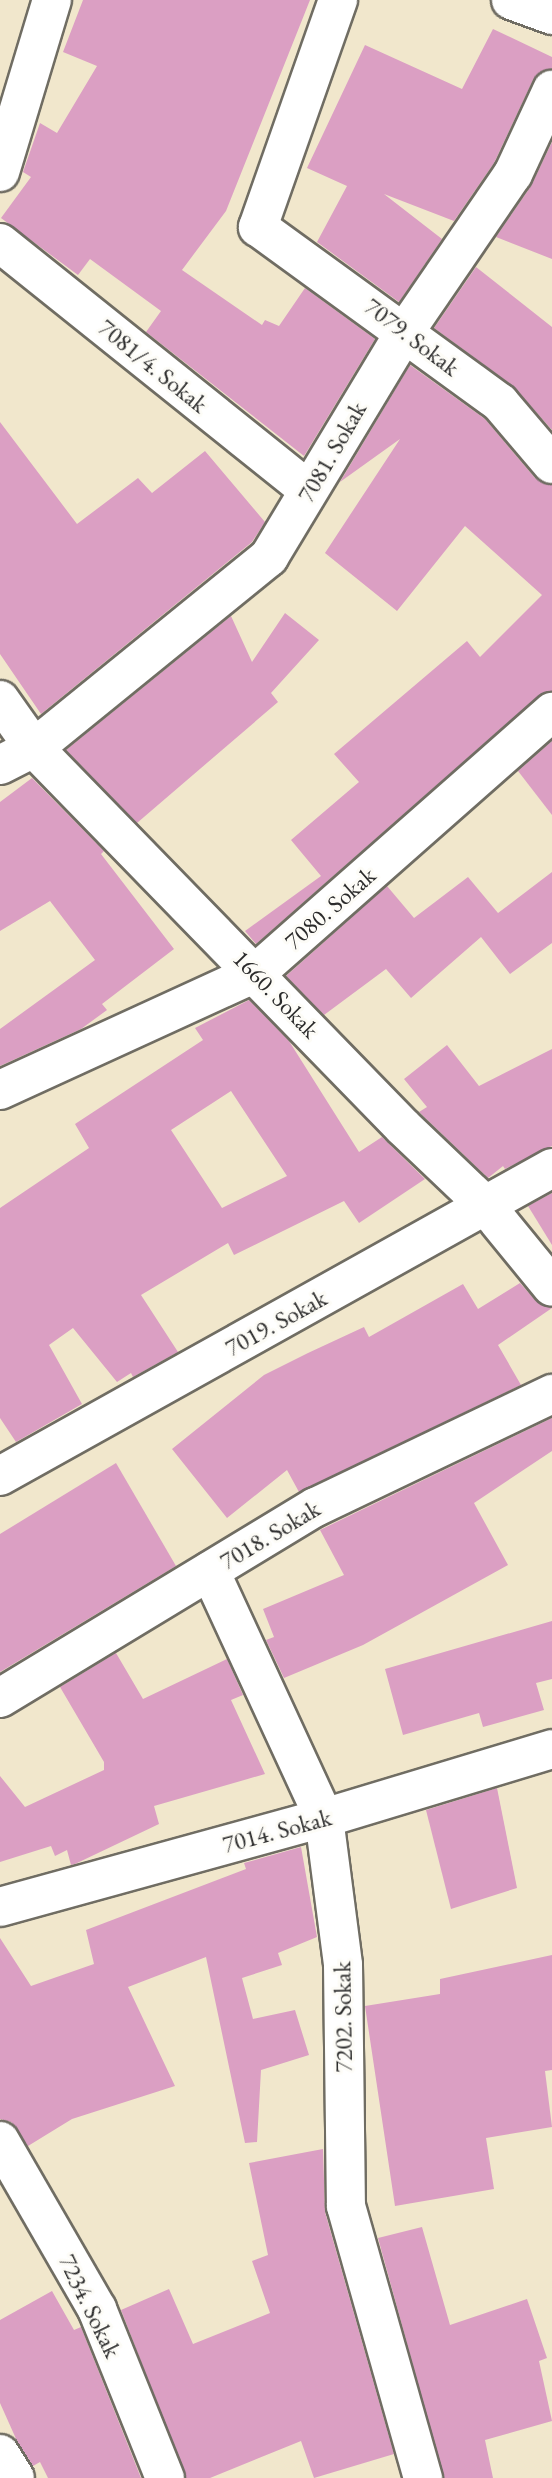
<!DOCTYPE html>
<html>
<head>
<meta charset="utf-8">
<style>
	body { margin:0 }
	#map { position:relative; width:552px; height:2478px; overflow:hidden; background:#f1e7cc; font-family:"EB Garamond",serif }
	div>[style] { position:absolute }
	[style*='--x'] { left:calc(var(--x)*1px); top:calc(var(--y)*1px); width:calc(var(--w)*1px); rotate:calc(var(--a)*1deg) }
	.building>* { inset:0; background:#db9fc3 }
	.roads { filter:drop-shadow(2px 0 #706d63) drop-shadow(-2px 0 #706d63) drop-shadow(0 2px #706d63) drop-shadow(0 -2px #706d63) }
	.street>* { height:38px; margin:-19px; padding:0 19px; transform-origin:19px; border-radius:19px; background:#fff }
	.secondary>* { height:38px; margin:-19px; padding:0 19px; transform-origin:19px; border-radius:19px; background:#fff }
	span { translate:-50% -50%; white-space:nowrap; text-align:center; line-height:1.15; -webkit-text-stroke:6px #fdfcf7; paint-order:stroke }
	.street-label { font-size:24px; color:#2b2b2b }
</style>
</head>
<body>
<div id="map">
	<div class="building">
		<div style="clip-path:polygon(83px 0,310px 0,226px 211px,182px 270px,262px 325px,265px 320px,279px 326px,305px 288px,375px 339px,304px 456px,146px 332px,161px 311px,90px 259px,78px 275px,1px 218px,31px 177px,23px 172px,40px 123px,57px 133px,97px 66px,63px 52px)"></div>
		<div style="clip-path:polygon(493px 29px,552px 57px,552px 68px,533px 80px,494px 163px,454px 221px,384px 194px,442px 239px,399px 302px,317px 242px,347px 186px,307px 168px,365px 45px,462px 89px)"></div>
		<div style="clip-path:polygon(552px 142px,552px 259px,496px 237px,531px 186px)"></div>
		<div style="clip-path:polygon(476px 267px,552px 327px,552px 430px,513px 386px,434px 328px)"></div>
		<div style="clip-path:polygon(410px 365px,485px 419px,535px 478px,552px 485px,552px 691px,538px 696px,256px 944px,245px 931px,321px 876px,291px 840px,359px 782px,334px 754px,467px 641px,480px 657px,542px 595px,465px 526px,397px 611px,325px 553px,400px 439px,340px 482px)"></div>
		<div style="clip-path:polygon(0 422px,77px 524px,138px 478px,152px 493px,205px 451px,265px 522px,252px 542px,41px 714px,0 654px)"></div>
		<div style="clip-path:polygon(285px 613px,319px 640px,271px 693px,278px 702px,137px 823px,66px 750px,231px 616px,252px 662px)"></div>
		<div style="clip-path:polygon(552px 741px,552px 815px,518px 771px)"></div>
		<div style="clip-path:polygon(32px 778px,104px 851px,101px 854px,174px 949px,102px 1004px,107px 1010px,81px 1029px,0 1066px,0 1029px,95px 960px,50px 901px,0 931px,0 802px)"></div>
		<div style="clip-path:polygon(552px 872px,552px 943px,510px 974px,481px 937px,411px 998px,386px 969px,324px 1015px,286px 976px,387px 886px,414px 918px,468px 877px,498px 913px)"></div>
		<div style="clip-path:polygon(evenodd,249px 1000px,289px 1041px,359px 1152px,382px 1137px,425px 1179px,359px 1223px,344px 1201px,234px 1255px,228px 1243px,141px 1295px,178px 1352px,133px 1377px,131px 1373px,117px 1382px,73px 1328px,49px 1345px,82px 1404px,16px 1442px,0 1418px,0 1208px,89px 1148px,75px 1124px,203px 1040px,195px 1028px,249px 1000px,231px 1091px,287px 1176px,222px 1208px,171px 1130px,231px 1091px)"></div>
		<div style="clip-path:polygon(447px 1045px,479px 1086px,552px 1049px,552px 1146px,505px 1169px,503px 1166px,488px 1178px,419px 1112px,427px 1107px,404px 1079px)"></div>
		<div style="clip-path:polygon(552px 1193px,552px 1245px,528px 1206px)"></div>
		<div style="clip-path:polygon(520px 1283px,536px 1301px,552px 1308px,498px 1345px,521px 1385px,299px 1492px,287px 1470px,227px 1518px,172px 1449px,264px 1375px,308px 1353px,364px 1327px,369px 1337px,463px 1284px,478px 1309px)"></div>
		<div style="clip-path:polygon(552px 1418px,552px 1451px,474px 1503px,508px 1565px,363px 1645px,284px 1678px,266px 1640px,274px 1637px,263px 1609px,344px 1575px,320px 1530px)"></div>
		<div style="clip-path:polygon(116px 1463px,176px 1566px,0 1672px,0 1534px)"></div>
		<div style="clip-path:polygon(552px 1621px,552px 1679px,536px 1683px,544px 1710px,483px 1727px,479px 1713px,403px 1735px,385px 1669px)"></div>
		<div style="clip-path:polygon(116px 1653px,143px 1699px,227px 1659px,243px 1695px,231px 1700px,265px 1774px,154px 1806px,159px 1824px,75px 1864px,71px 1865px,67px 1850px,55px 1856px,51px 1846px,0 1862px,0 1776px,25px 1807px,104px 1770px,104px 1762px,60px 1687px)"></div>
		<div style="clip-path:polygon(497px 1788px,517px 1888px,451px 1909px,426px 1810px)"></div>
		<div style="clip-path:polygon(301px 1847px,317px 1937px,278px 1953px,282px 1965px,242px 1978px,253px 2019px,295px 2010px,309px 2055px,261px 2070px,257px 2142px,245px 2143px,206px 1957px,128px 1987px,175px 2086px,72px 2119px,28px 2146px,11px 2122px,0 2119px,0 1938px,31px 1986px,94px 1964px,86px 1930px,246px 1869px,244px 1863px)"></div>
		<div style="clip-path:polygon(552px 1955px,552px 2070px,545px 2071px,552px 2127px,486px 2138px,494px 2189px,395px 2206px,365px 2006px,440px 1994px,440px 1979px)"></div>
		<div style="clip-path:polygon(323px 2149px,325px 2212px,394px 2454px,314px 2478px,301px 2441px,210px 2478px,186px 2478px,121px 2310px,169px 2289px,193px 2344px,270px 2313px,252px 2261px,268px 2255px,249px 2163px)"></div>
		<div style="clip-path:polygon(422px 2227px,450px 2325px,527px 2299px,547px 2358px,539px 2361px,552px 2421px,485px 2440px,493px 2478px,444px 2478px,378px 2238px)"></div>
		<div style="clip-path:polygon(52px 2291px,74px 2330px,81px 2327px,141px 2478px,48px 2478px,40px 2462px,33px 2466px,17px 2441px,0 2403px,0 2320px)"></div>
	</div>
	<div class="roads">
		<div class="street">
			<div style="--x:338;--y:0;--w:241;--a:109.4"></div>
			<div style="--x:258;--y:227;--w:299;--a:36"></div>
			<div style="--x:500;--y:403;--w:80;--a:49.6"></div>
			<div style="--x:511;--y:0;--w:44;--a:20.1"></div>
			<div style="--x:0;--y:172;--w:180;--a:-73.2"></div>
			<div style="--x:0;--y:243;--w:393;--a:38.7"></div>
			<div style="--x:0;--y:700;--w:59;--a:54.7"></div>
			<div style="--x:34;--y:748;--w:529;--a:45.77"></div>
			<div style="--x:403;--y:1127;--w:115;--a:43.6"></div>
			<div style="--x:486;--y:1206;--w:104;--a:50.8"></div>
			<div style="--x:0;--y:765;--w:38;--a:-27"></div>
			<div style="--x:0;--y:1090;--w:281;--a:-24.6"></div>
			<div style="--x:256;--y:973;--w:395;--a:-41.4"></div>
			<div style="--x:0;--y:1476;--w:632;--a:-29.16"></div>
			<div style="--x:210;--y:1571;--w:272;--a:65.2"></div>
			<div style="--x:324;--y:1818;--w:148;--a:82.6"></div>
			<div style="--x:343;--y:1965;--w:241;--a:89.3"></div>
			<div style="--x:346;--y:2206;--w:283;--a:74.2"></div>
			<div style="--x:0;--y:1698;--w:369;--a:-31.2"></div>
			<div style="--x:316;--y:1507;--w:262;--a:-25.6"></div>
			<div style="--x:0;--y:1907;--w:336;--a:-15.4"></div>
			<div style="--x:324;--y:1818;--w:238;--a:-16.8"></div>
			<div style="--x:0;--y:2141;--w:194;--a:60"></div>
			<div style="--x:97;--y:2309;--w:182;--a:68.1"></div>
			<div style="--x:0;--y:2454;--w:28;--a:58"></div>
		</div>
		<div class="secondary">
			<div style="--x:34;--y:748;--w:303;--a:-39.1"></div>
			<div style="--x:269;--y:557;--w:265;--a:-58.9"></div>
			<div style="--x:406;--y:330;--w:189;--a:-55.6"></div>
			<div style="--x:513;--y:174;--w:93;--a:-65.1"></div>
		</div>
	</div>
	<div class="street-label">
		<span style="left:412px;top:337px;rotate:37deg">7079. Sokak</span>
		<span style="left:153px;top:366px;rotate:39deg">7081/4. Sokak</span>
		<span style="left:332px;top:452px;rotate:-60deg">7081. Sokak</span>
		<span style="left:330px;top:908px;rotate:-41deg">7080. Sokak</span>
		<span style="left:276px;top:994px;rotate:46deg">1660. Sokak</span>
		<span style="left:276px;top:1323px;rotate:-29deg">7019. Sokak</span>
		<span style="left:270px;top:1535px;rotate:-31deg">7018. Sokak</span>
		<span style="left:277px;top:1831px;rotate:-15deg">7014. Sokak</span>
		<span style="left:343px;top:2017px;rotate:-91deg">7202. Sokak</span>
		<span style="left:90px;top:2306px;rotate:64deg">7234. Sokak</span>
	</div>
</div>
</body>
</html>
